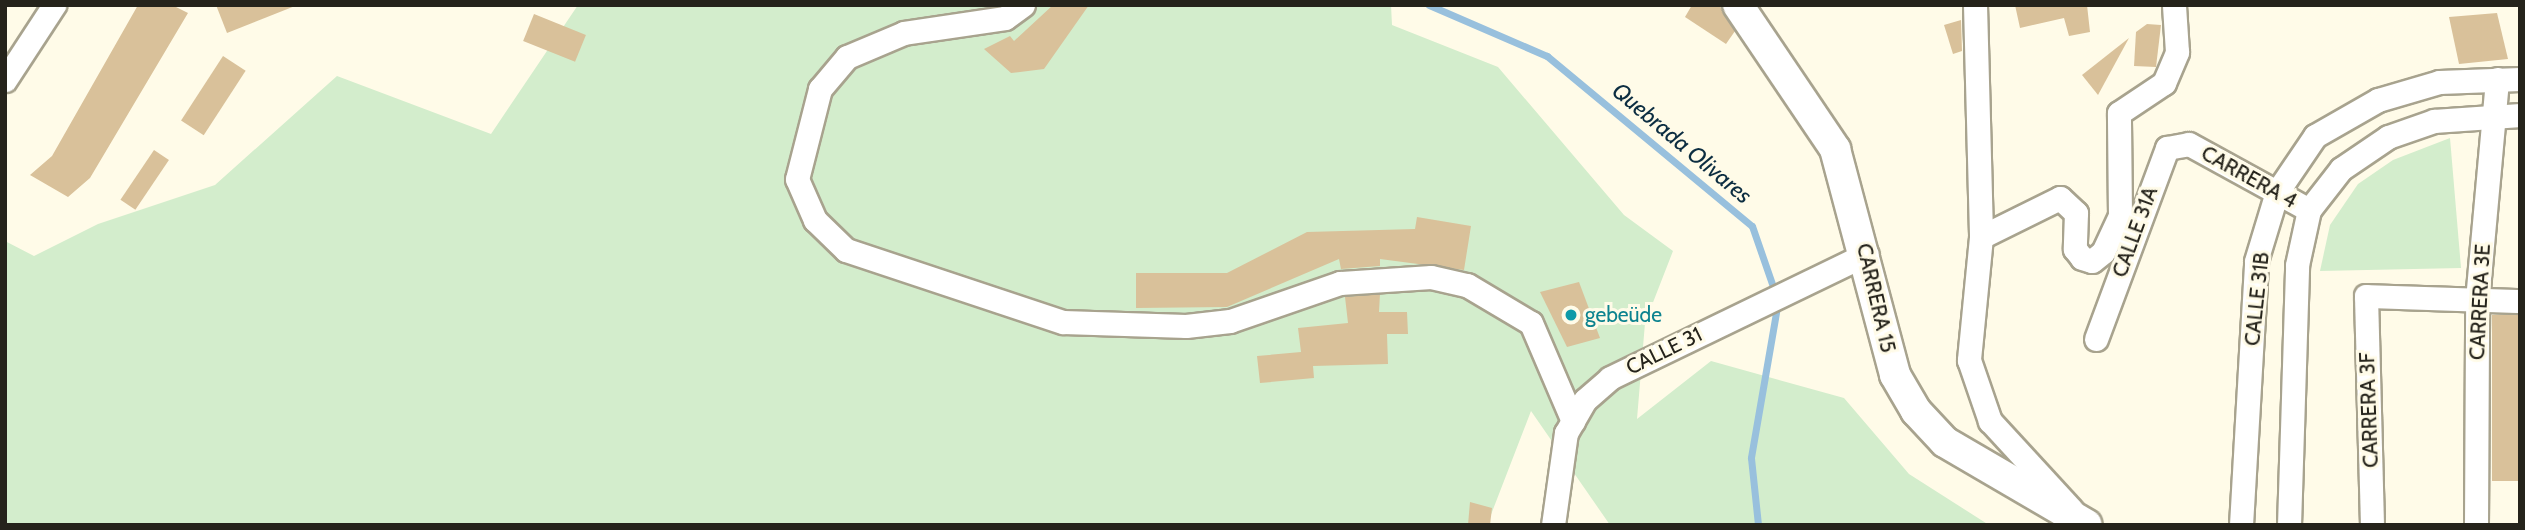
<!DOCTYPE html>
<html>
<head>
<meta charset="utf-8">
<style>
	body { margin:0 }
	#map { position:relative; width:2525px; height:530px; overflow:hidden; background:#fffbe8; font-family:Cabin,sans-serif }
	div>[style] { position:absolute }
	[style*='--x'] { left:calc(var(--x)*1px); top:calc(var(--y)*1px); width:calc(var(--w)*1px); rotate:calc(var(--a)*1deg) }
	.green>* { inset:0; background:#d3edcc }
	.stream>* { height:7px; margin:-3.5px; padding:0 3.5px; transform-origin:3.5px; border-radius:3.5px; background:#98c0dd }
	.building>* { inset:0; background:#d9c19a; transform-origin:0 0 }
	.roads { filter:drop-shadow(2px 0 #a8a38e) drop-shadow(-2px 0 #a8a38e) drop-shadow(0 2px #a8a38e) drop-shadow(0 -2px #a8a38e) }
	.minor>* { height:23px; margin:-11.5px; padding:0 11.5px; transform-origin:11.5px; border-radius:11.5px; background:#fff }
	.major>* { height:30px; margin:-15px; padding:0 15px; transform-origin:15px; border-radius:15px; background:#fff }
	.dots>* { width:19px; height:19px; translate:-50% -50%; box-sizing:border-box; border:4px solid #fffbe8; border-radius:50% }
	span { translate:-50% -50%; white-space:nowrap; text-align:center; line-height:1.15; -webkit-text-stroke:6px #fffbe8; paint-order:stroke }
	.street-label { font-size:21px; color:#25231b }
	.culture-label { font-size:21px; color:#0d838f }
	.left { translate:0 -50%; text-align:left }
	.water-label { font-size:23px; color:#0c2d41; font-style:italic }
	.frame { position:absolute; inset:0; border:7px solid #25231b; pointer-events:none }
</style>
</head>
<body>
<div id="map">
	<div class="green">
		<div style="clip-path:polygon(578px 5px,1391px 5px,1392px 25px,1498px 67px,1624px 215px,1673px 251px,1645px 323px,1637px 419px,1711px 361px,1844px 398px,1909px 474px,1989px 525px,1610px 525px,1531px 411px,1487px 525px,5px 525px,5px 241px,34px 256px,98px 224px,215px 185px,337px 76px,491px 134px)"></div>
		<div style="clip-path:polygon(2450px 138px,2461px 268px,2320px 271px,2330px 225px,2358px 184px,2393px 160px)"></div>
	</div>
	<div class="stream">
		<div style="--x:1429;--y:5;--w:129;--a:23.4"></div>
		<div style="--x:1547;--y:56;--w:266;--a:39.7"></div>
		<div style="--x:1752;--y:226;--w:79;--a:70.9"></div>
		<div style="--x:1778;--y:301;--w:159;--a:99.8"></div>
		<div style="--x:1751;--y:458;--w:67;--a:84"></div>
	</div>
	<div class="building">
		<div style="clip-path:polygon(138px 5px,172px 5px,188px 13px,90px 178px,68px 197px,30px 175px,52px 156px)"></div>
		<div style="clip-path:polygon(216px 5px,294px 5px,295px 6px,227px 33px)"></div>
		<div style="clip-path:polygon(1053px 5px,1089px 5px,1044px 69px,1011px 73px,984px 49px,1010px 36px,1014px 41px)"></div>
		<div style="clip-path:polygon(1692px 5px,1719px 5px,1735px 31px,1726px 44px,1685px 17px)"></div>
		<div style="clip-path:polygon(2015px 5px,2087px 5px,2090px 32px,2069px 36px,2064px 18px,2020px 28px)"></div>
		<div style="clip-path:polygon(2497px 13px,2508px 59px,2459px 64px,2449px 17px)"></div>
		<div style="left:534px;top:14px;width:56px;height:29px;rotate:22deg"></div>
		<div style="clip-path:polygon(1961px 20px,1962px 51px,1953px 54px,1944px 25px)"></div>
		<div style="clip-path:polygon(2147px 24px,2161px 25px,2156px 67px,2134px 66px,2136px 32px)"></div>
		<div style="clip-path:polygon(2129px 38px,2098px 95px,2082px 75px)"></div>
		<div style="left:223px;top:56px;width:27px;height:77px;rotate:33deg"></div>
		<div style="left:154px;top:150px;width:18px;height:60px;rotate:34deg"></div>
		<div style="clip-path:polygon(1417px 217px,1471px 226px,1464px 270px,1380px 259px,1380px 266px,1341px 269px,1339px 259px,1227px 307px,1136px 308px,1136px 273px,1227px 273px,1307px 232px,1415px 229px)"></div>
		<div style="clip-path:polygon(1579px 282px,1600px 338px,1567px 347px,1540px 292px)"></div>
		<div style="clip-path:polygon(1380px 294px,1379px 312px,1407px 312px,1408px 334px,1387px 334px,1388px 364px,1313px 366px,1314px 378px,1260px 383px,1257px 356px,1301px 352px,1298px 328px,1348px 323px,1345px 297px)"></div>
		<div style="left:2520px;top:315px;width:166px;height:28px;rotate:90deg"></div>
		<div style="clip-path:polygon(1470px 502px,1492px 508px,1490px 525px,1468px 525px)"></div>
	</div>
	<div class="roads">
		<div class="minor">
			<div style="--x:1023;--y:5;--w:22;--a:144"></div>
			<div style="--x:1005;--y:18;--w:102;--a:171.6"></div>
			<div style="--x:904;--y:33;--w:62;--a:157.2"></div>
			<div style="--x:847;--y:57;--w:42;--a:130.2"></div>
			<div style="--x:820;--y:89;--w:93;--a:104.3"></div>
			<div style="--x:797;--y:179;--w:45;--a:66.3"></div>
			<div style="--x:815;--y:220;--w:43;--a:44.1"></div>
			<div style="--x:846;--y:250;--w:229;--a:18.4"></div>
			<div style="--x:1063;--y:322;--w:123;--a:1.9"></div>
			<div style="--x:1186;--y:326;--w:44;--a:-6.5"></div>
			<div style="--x:1230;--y:321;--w:116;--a:-19.1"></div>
			<div style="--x:1340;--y:283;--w:91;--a:-3.8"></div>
			<div style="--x:1431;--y:277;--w:37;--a:13"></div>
			<div style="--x:1467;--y:285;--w:74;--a:30.7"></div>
			<div style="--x:1531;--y:323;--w:107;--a:66.8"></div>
			<div style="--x:1975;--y:5;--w:232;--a:88.5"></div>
			<div style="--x:1981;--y:237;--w:124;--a:95.6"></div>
			<div style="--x:1969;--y:360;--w:65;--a:71"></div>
			<div style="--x:1990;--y:421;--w:120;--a:47.4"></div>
			<div style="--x:5;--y:80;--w:90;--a:-56.8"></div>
			<div style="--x:1981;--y:237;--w:88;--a:-26.3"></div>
			<div style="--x:2060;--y:198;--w:22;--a:43"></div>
			<div style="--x:2076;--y:213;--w:36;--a:92"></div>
			<div style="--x:2075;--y:249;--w:11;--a:52"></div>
			<div style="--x:2082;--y:258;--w:10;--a:17"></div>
			<div style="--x:2092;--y:261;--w:14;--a:-39"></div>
			<div style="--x:2103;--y:252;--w:40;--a:-65"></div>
			<div style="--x:2120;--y:216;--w:103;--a:-90.6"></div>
			<div style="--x:2119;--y:113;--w:54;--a:-33.7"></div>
			<div style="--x:2164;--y:83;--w:34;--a:-67"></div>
			<div style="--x:2177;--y:52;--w:47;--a:-93.7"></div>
			<div style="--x:2096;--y:339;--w:204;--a:-69.6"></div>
			<div style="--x:2167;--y:148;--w:22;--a:-10"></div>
			<div style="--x:2189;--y:144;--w:137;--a:28.8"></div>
			<div style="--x:1553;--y:525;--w:93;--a:-82"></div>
			<div style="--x:1566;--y:433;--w:38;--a:-60"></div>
			<div style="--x:1585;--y:400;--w:33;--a:-41"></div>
			<div style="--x:1610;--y:378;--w:285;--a:-25.8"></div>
			<div style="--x:2241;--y:525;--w:264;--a:-86.7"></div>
			<div style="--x:2256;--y:261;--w:72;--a:-73.1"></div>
			<div style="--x:2277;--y:192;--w:68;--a:-55.8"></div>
			<div style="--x:2315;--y:136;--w:73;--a:-29.7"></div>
			<div style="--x:2378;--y:100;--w:64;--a:-16.4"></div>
			<div style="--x:2439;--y:82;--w:81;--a:-2.1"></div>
			<div style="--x:2289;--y:525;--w:260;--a:-88.2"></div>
			<div style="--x:2297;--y:265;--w:56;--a:-77.7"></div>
			<div style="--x:2309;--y:210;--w:52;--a:-52"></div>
			<div style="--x:2341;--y:169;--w:57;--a:-34.2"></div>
			<div style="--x:2388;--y:137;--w:49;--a:-19.2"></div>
			<div style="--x:2434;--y:121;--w:86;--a:-4"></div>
			<div style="--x:2372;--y:525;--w:229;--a:-91.5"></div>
			<div style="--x:2366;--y:296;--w:154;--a:1.9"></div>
			<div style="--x:2476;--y:525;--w:225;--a:-89.7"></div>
			<div style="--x:2477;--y:300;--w:222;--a:-84.8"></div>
		</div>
		<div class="major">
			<div style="--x:1738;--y:5;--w:174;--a:56"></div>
			<div style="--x:1835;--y:149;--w:234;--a:75.1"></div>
			<div style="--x:1895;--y:375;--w:42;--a:59.7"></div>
			<div style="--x:1916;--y:411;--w:42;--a:46.9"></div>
			<div style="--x:1945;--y:442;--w:164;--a:30.3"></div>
		</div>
	</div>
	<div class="dots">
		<div style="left:1571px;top:315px;background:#0f9aa8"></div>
	</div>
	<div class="street-label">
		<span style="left:2249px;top:177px;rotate:29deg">CARRERA 4</span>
		<span style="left:2135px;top:232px;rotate:-70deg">CALLE 31A</span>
		<span style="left:1876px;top:298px;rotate:77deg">CARRERA 15</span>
		<span style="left:2257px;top:299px;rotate:-84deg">CALLE 31B</span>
		<span style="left:2480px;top:302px;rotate:-87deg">CARRERA 3E</span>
		<span style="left:1664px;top:351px;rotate:-26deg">CALLE 31</span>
		<span style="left:2369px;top:410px;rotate:-92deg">CARRERA 3F</span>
	</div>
	<div class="culture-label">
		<span class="left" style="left:1585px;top:315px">gebeüde</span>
	</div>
	<div class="water-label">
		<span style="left:1682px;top:143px;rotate:40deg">Quebrada Olivares</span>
	</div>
	<div class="frame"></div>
</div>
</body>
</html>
